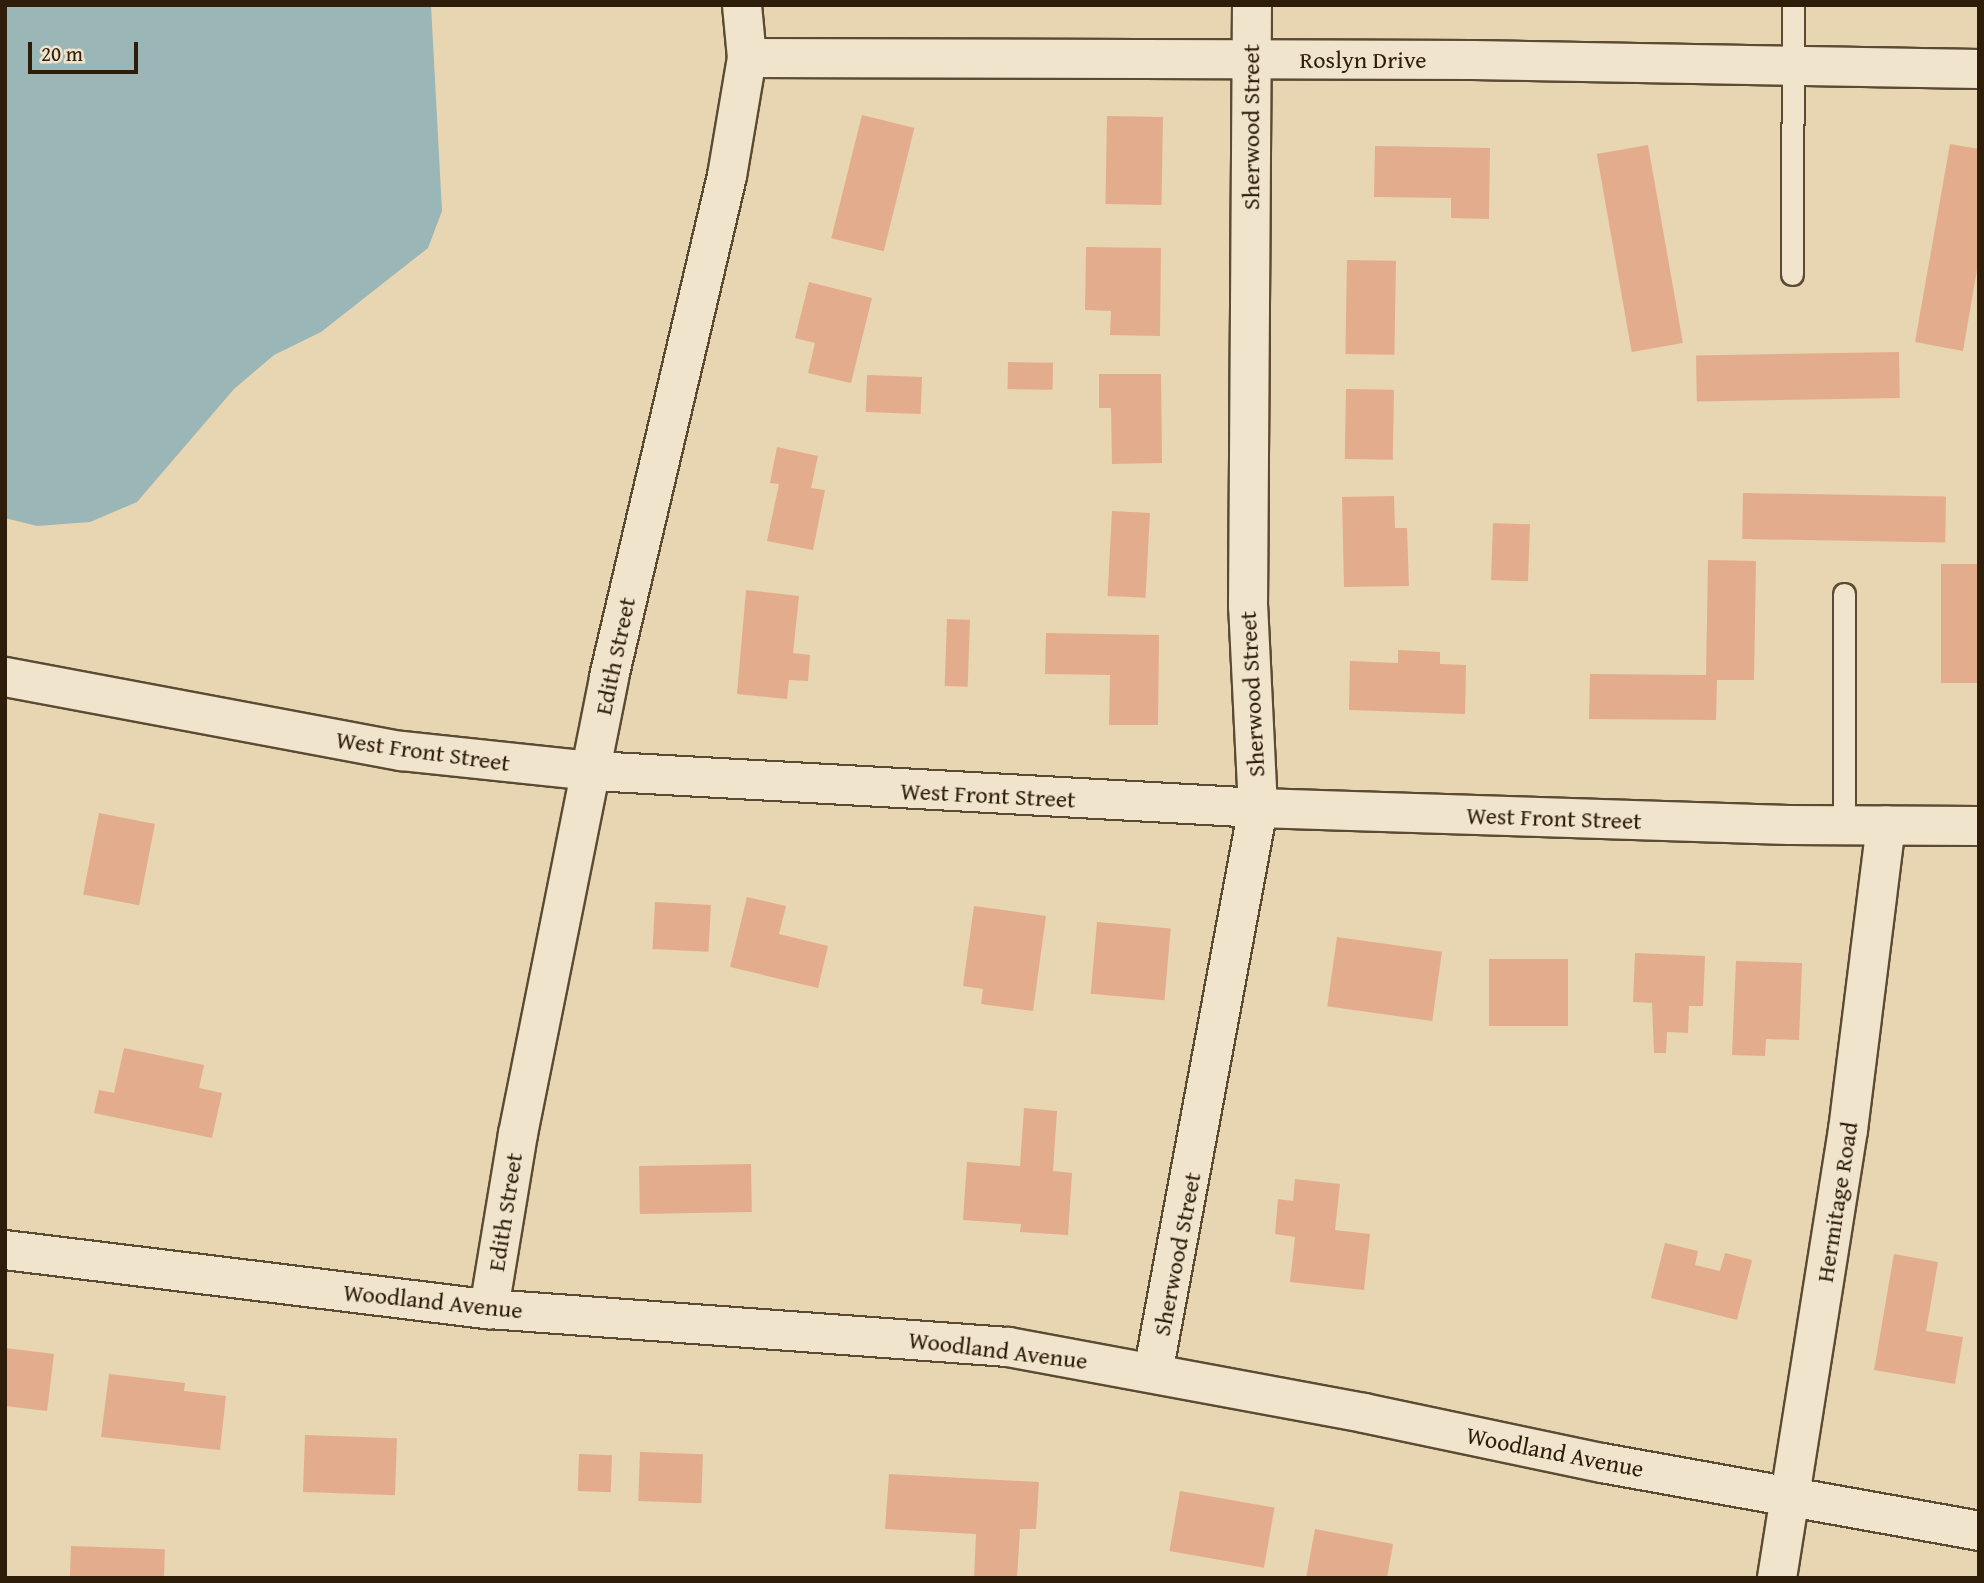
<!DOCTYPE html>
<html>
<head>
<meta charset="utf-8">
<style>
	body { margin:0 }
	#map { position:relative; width:1984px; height:1583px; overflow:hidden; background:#e8d5b2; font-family:"Gentium Book Plus",serif }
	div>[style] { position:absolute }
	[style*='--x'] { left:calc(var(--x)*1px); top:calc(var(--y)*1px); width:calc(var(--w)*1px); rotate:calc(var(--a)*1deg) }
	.water>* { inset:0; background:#9ab6b6 }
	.building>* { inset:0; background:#e3ad8d; transform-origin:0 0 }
	.roads { filter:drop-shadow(2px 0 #5c4b33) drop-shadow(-2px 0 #5c4b33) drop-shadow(0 2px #5c4b33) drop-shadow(0 -2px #5c4b33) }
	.service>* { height:21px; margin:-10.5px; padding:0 10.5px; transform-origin:10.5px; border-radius:10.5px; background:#f0e4cd }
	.minor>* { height:38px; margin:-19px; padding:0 19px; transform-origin:19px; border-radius:19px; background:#f0e4cd }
	.tertiary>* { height:38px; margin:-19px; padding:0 19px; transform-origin:19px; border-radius:19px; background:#f0e4cd }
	span { translate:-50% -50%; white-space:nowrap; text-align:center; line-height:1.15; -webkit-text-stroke:5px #f0e4cd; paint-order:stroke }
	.street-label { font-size:24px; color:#2d1d09 }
	.frame { position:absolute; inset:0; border:7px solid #2d1d09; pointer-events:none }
	.scale { position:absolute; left:28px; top:42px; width:110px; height:32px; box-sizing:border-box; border:4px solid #2d1d09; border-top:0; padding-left:9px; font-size:21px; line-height:24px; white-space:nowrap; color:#2d1d09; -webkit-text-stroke:5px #f0e4cd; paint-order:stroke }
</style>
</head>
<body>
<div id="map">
	<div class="water">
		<div style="clip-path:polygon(5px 5px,431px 5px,442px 211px,428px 248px,321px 332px,274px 355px,234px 389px,137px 502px,90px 522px,37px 526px,5px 518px)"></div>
	</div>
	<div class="building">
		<div style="left:862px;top:115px;width:54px;height:127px;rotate:14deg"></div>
		<div style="left:1107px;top:116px;width:56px;height:88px;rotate:1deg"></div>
		<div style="clip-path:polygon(1950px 144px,1979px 149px,1979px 258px,1963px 351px,1915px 342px)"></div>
		<div style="left:1648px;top:145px;width:201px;height:52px;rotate:80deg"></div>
		<div style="clip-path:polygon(1375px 146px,1490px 148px,1489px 219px,1451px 218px,1451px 198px,1374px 197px)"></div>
		<div style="clip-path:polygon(1086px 247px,1161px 248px,1160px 336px,1110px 335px,1111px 311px,1085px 310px)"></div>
		<div style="left:1347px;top:260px;width:49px;height:94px;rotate:1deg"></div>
		<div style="clip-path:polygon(809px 282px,872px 298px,851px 383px,808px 373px,815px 343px,795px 338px)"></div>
		<div style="left:1899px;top:352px;width:46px;height:203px;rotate:89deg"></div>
		<div style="left:1008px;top:362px;width:45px;height:27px;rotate:1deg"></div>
		<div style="clip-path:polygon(1099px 374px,1161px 374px,1162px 463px,1112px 464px,1111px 408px,1099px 408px)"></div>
		<div style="left:867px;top:375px;width:55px;height:37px;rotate:2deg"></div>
		<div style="left:1346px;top:389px;width:48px;height:70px;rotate:1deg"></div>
		<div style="clip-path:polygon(777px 447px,818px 456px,811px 488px,825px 490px,813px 550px,767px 541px,779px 484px,770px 483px)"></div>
		<div style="left:1743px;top:493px;width:203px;height:46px;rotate:1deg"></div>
		<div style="clip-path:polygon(1394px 496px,1395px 528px,1407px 528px,1409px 586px,1344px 587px,1342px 497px)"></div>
		<div style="left:1112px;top:511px;width:38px;height:85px;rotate:3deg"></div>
		<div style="left:1493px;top:523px;width:37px;height:57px;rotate:2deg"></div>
		<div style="clip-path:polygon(1708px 560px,1756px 561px,1754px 680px,1717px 680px,1716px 720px,1589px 719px,1590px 674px,1706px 675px)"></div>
		<div style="left:1941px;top:564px;width:38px;height:119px"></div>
		<div style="clip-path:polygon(746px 590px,799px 596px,793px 653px,810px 655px,808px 681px,789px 680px,787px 699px,737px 694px)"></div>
		<div style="left:947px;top:619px;width:23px;height:67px;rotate:2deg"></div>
		<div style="clip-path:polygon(1046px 633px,1159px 635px,1158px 725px,1109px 725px,1110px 675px,1045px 674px)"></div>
		<div style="clip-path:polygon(1398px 650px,1440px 652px,1440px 664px,1466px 665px,1465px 714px,1349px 710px,1350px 661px,1398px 663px)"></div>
		<div style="left:99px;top:813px;width:57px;height:83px;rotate:11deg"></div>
		<div style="clip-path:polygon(747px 897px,786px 906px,779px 934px,828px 946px,818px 988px,730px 967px)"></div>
		<div style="left:655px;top:902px;width:56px;height:47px;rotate:3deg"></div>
		<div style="clip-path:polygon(974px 906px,1046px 916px,1033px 1011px,981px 1004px,983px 989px,963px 986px)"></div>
		<div style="left:1097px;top:922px;width:74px;height:72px;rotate:5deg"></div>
		<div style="left:1337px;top:937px;width:106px;height:70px;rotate:8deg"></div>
		<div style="clip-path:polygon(1635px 953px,1705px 956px,1703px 1006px,1689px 1006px,1688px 1033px,1667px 1032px,1666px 1053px,1654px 1053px,1652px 1003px,1633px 1002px)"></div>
		<div style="left:1489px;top:959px;width:79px;height:67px"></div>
		<div style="clip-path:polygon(1736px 961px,1802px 963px,1799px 1040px,1766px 1039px,1765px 1056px,1732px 1055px)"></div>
		<div style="clip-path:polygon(124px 1048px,204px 1065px,199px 1088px,222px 1093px,212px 1138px,94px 1113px,99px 1090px,114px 1093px)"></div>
		<div style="clip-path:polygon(1024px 1108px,1057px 1111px,1053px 1171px,1072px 1173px,1068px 1235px,1020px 1232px,1021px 1224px,963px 1220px,967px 1162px,1020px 1166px)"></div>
		<div style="left:751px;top:1164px;width:48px;height:112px;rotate:89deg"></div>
		<div style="clip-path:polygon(1295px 1179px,1340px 1184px,1335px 1230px,1370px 1234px,1364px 1290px,1290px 1282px,1295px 1237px,1275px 1234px,1278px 1199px,1293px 1201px)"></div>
		<div style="clip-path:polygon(1665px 1243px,1698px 1251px,1695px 1265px,1720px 1271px,1725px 1253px,1752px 1260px,1737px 1320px,1651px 1298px)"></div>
		<div style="clip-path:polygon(1894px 1254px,1938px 1262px,1926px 1331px,1963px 1337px,1955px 1384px,1874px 1370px)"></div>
		<div style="clip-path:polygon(5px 1348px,54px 1354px,47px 1411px,5px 1406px)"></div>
		<div style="clip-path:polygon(109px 1374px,185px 1383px,184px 1391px,226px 1396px,220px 1450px,101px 1437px)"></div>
		<div style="left:305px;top:1435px;width:92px;height:57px;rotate:2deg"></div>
		<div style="left:640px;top:1452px;width:63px;height:49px;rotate:2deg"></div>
		<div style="left:579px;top:1454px;width:33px;height:37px;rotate:2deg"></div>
		<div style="clip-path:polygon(889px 1474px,1039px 1482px,1036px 1529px,1020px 1529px,1017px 1578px,974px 1578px,976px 1534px,885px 1529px)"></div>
		<div style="left:1180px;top:1491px;width:96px;height:61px;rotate:10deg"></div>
		<div style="clip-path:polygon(1315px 1529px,1393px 1544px,1387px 1578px,1306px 1578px)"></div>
		<div style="left:71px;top:1546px;width:94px;height:32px;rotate:2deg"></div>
	</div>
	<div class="roads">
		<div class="service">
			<div style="--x:1792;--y:274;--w:269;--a:-89.8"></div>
			<div style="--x:1844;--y:594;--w:231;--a:90"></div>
		</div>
		<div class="minor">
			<div style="--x:747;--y:58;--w:726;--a:0.16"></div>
			<div style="--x:1473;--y:60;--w:506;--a:1.02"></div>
			<div style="--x:5;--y:1250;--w:488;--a:7"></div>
			<div style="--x:489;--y:1309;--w:520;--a:4.19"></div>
			<div style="--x:1008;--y:1347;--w:362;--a:10.5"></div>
			<div style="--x:1364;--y:1413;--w:243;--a:11.9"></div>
			<div style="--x:1602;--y:1463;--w:383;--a:10.2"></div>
			<div style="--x:489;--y:1309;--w:177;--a:-80.6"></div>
			<div style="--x:518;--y:1134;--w:466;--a:-78.7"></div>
			<div style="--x:609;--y:677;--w:515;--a:-76.75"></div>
			<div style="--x:727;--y:176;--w:120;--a:-80.4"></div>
			<div style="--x:747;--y:58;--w:53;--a:-95.4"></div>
			<div style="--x:1153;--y:1373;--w:575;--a:-79.47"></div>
			<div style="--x:1258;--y:808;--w:201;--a:-92.8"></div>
			<div style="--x:1248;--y:607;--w:602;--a:-89.62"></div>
			<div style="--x:1777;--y:1578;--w:454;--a:-81"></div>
			<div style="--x:1848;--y:1130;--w:307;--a:-82.9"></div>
		</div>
		<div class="tertiary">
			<div style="--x:5;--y:677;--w:404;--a:10.6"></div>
			<div style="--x:402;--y:751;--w:192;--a:6"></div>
			<div style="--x:593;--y:771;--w:666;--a:3.18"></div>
			<div style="--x:1258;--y:808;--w:531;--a:1.83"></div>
			<div style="--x:1789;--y:825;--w:190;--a:0.3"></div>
		</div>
	</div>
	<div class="street-label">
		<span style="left:1363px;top:60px">Roslyn Drive</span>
		<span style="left:1251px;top:127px;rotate:-90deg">Sherwood Street</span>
		<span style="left:615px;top:656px;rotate:-78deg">Edith Street</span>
		<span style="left:1252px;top:694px;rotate:-93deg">Sherwood Street</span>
		<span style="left:423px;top:751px;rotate:8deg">West Front Street</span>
		<span style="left:988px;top:795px;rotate:3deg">West Front Street</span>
		<span style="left:1554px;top:818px;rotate:2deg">West Front Street</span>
		<span style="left:1837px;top:1202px;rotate:-81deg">Hermitage Road</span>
		<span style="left:505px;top:1212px;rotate:-81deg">Edith Street</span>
		<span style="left:1177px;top:1254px;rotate:-79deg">Sherwood Street</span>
		<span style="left:433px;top:1301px;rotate:6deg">Woodland Avenue</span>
		<span style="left:998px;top:1350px;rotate:7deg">Woodland Avenue</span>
		<span style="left:1555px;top:1452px;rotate:11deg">Woodland Avenue</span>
	</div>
	<div class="frame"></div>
	<div class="scale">20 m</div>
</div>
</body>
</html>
